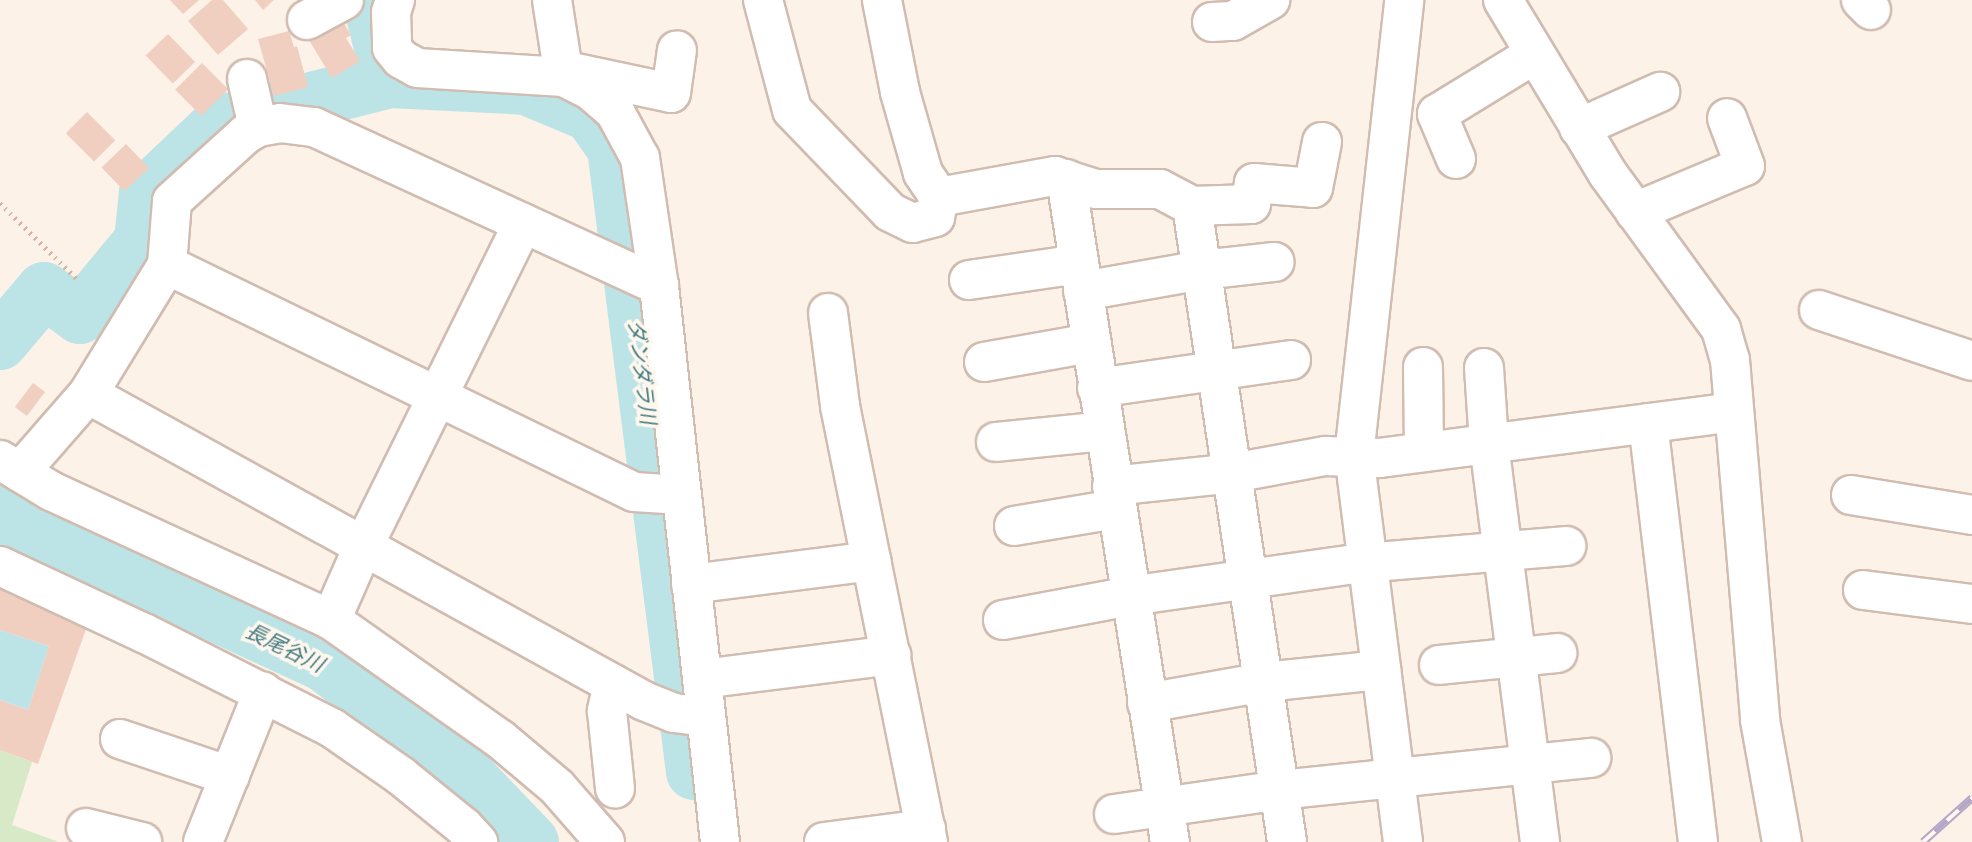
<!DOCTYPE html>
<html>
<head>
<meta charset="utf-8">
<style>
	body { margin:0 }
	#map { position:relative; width:1972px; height:842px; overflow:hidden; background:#fcf2e8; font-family:Ubuntu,"Noto Sans JP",sans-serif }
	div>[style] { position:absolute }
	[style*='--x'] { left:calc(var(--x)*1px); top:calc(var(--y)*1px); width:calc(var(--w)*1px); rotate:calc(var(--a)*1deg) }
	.green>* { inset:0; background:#d7e9c6 }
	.water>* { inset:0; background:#bce3e5 }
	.river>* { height:56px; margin:-28px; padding:0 28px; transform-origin:28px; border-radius:28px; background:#bce3e5 }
	.building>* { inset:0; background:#f1cfc0; transform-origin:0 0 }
	.path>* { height:4.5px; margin-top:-2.25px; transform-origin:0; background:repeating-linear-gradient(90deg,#d6b2a3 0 2px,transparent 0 7px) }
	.roads { filter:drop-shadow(2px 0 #d0bcb0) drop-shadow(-2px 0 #d0bcb0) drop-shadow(0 2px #d0bcb0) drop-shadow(0 -2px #d0bcb0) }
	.minor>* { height:38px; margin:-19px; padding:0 19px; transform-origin:19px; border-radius:19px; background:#fff }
	.rail>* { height:8px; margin-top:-4px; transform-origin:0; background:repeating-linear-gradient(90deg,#fef7ee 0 16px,#b4a6c6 0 32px); box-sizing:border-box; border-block:2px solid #b4a6c6 }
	span { translate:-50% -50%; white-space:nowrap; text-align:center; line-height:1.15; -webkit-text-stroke:7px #fef7ee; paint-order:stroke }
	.water-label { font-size:21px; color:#437b81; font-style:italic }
</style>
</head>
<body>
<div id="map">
	<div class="green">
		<div style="clip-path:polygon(0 750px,32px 762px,12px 825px,59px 842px,0 842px)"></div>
	</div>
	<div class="water">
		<div style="clip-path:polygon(0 630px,49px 646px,28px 710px,0 700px)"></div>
	</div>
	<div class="river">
		<div style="--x:376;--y:0;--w:8;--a:120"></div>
		<div style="--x:372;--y:7;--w:75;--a:76.1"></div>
		<div style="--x:390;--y:80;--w:136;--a:2.9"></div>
		<div style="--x:526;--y:87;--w:70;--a:22.6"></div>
		<div style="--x:591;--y:114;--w:42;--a:54.8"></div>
		<div style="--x:615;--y:148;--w:629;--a:82.78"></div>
		<div style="--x:0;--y:342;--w:68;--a:-49.8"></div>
		<div style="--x:44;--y:290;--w:44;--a:35.8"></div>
		<div style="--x:80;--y:316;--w:97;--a:-50.4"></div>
		<div style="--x:142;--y:241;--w:48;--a:-84.1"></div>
		<div style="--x:147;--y:193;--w:102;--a:-43.4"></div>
		<div style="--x:221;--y:123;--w:174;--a:-14.3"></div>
		<div style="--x:0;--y:514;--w:356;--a:24.8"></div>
		<div style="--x:323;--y:663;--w:171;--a:37.4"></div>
		<div style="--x:459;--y:767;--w:104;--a:46.2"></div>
	</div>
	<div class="building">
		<div style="clip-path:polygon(170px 0,199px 0,183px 14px)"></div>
		<div style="clip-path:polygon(212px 0,223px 0,248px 29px,218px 55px,188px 21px)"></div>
		<div style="clip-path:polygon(255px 0,274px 0,263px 10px)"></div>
		<div style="clip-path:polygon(337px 12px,351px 35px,346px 38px,360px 61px,332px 78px,304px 32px)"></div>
		<div style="clip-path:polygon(289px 31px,294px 47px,297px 46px,308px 87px,274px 96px,258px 39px)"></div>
		<div style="left:168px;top:34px;width:39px;height:31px;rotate:46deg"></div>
		<div style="left:202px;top:63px;width:37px;height:38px;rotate:45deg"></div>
		<div style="left:87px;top:112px;width:40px;height:30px;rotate:45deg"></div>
		<div style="left:126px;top:144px;width:33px;height:34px;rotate:46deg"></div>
		<div style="left:33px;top:383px;width:15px;height:30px;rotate:37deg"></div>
		<div style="clip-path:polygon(0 585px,90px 618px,38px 764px,0 750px,0 700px,28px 710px,49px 646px,0 630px)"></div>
	</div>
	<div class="path">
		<div style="--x:0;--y:203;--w:112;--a:44.6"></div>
	</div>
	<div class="roads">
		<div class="minor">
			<div style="--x:395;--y:0;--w:13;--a:108"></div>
			<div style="--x:391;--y:12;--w:36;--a:88"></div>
			<div style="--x:392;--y:48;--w:14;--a:51"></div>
			<div style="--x:401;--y:59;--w:18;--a:29"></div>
			<div style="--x:417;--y:68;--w:147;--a:3.5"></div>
			<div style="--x:552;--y:0;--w:78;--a:81.1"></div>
			<div style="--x:564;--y:77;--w:30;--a:27"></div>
			<div style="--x:591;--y:91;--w:32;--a:41"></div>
			<div style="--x:615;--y:112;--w:52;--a:61.5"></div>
			<div style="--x:640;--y:158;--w:129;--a:81.6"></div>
			<div style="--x:659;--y:286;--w:559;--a:83.74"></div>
			<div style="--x:763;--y:0;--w:114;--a:75.2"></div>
			<div style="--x:792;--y:110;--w:141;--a:46.1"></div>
			<div style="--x:890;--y:212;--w:25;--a:26"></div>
			<div style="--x:913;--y:223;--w:23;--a:-15"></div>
			<div style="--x:935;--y:217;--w:20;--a:-79"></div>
			<div style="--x:939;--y:197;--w:29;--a:-124"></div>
			<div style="--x:923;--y:173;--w:84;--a:-105.9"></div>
			<div style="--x:900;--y:92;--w:94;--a:-101.1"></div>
			<div style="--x:1503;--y:0;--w:203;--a:58.9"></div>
			<div style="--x:1608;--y:174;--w:192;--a:53.9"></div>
			<div style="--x:1721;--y:329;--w:32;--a:74"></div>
			<div style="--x:1730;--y:360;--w:361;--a:85.2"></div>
			<div style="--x:1760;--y:720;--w:124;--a:79.8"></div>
			<div style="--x:1861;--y:0;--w:14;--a:45"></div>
			<div style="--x:307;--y:20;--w:42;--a:-28.4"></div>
			<div style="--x:1212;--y:22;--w:21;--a:-3"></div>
			<div style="--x:1233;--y:21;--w:43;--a:-29.6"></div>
			<div style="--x:572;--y:72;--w:101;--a:12"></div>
			<div style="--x:671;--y:93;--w:43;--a:-82.1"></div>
			<div style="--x:247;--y:79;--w:49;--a:77.1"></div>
			<div style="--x:1579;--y:128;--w:89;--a:-24"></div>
			<div style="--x:1456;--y:159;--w:49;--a:-112.9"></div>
			<div style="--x:1437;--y:114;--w:115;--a:-31.5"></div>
			<div style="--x:1066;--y:179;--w:671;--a:81.09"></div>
			<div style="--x:939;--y:197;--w:118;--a:-10.3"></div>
			<div style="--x:1055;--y:176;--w:43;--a:17.6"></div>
			<div style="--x:1096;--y:189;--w:64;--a:0"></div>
			<div style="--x:1160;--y:189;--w:36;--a:28"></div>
			<div style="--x:1192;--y:206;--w:59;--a:-1.9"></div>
			<div style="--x:1251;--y:204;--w:21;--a:-82"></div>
			<div style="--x:1254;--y:183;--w:59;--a:4.8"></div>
			<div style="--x:1313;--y:188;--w:47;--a:-78.9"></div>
			<div style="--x:1192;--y:206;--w:643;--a:81.5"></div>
			<div style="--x:1635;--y:212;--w:119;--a:-22.7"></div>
			<div style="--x:1745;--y:166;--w:51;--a:-110.6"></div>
			<div style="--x:167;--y:265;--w:519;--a:25.92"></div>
			<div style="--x:634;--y:492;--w:48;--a:3.6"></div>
			<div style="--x:969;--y:280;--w:111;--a:-8.3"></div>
			<div style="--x:1083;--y:291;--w:121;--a:-10"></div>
			<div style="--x:1202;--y:270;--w:73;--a:-6.3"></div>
			<div style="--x:1819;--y:310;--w:161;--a:18.4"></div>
			<div style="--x:828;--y:313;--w:94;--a:82.6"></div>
			<div style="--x:840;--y:406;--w:445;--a:78.6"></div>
			<div style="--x:984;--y:362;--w:109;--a:-10.1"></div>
			<div style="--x:1423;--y:367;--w:85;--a:89.3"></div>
			<div style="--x:1484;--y:368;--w:76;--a:86.2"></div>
			<div style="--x:1489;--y:444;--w:401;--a:82.7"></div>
			<div style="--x:1097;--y:388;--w:196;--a:-8.2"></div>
			<div style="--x:88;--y:394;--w:635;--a:28.91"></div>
			<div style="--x:644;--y:701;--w:32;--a:22"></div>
			<div style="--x:674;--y:713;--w:32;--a:7"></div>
			<div style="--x:1648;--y:423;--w:422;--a:83.2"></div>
			<div style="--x:996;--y:442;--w:109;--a:-5.8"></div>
			<div style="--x:0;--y:460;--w:60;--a:31.3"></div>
			<div style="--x:51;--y:491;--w:308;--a:24.7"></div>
			<div style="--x:331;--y:620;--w:207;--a:35.2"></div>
			<div style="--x:500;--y:739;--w:75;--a:40.1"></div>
			<div style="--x:557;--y:787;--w:73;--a:48.9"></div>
			<div style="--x:20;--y:472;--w:103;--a:-48.9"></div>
			<div style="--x:88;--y:394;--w:151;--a:-58.5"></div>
			<div style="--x:167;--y:265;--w:64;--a:-85.5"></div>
			<div style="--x:172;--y:201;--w:100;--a:-42.2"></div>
			<div style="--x:246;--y:134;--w:14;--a:-30"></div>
			<div style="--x:258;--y:127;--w:22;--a:-10"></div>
			<div style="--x:280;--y:123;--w:34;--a:7"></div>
			<div style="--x:314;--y:127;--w:380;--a:24.7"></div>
			<div style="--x:1112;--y:486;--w:122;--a:-6.1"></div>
			<div style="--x:1233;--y:473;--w:94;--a:-10.5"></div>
			<div style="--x:1325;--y:456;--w:55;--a:2.1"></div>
			<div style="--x:1380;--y:458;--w:357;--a:-7.4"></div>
			<div style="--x:1851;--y:495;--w:123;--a:9.4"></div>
			<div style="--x:1014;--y:526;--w:103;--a:-9.5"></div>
			<div style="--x:1387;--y:561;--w:180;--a:-4.8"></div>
			<div style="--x:0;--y:566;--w:159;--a:25"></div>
			<div style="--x:144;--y:633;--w:211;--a:26.8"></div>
			<div style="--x:332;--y:728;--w:84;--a:34.8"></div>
			<div style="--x:401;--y:776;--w:81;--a:39"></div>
			<div style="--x:464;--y:827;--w:21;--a:47"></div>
			<div style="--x:691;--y:584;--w:182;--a:-7.2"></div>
			<div style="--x:1863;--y:590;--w:110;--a:7.3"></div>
			<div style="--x:331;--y:620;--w:82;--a:-66.3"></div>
			<div style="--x:364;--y:545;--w:359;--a:-63.7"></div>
			<div style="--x:1003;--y:620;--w:129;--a:-10.7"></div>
			<div style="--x:1130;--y:596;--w:240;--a:-8.1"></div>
			<div style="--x:1439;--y:665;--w:119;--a:-5.8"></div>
			<div style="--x:702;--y:679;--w:191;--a:-7.2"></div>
			<div style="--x:613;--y:684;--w:28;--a:103"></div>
			<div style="--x:607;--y:711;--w:78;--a:84.1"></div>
			<div style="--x:1147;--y:703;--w:119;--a:-10.2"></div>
			<div style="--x:1264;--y:682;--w:118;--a:-5.9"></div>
			<div style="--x:120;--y:739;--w:116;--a:18.6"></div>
			<div style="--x:1114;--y:814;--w:168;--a:-8.2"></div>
			<div style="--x:1280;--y:790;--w:313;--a:-5.9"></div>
			<div style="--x:86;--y:828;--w:58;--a:14"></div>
			<div style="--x:203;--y:842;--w:162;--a:-68.2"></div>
			<div style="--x:824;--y:842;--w:103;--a:-7.3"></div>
			<div style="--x:1403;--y:842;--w:389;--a:-97.2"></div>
			<div style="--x:1354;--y:456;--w:459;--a:-83.7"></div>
		</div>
	</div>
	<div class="rail">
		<div style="--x:1923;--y:842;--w:66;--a:-41.9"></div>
	</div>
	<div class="water-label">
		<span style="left:643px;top:372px;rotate:83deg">ダンダラ川</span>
		<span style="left:285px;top:647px;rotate:26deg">長尾谷川</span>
	</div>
</div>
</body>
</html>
